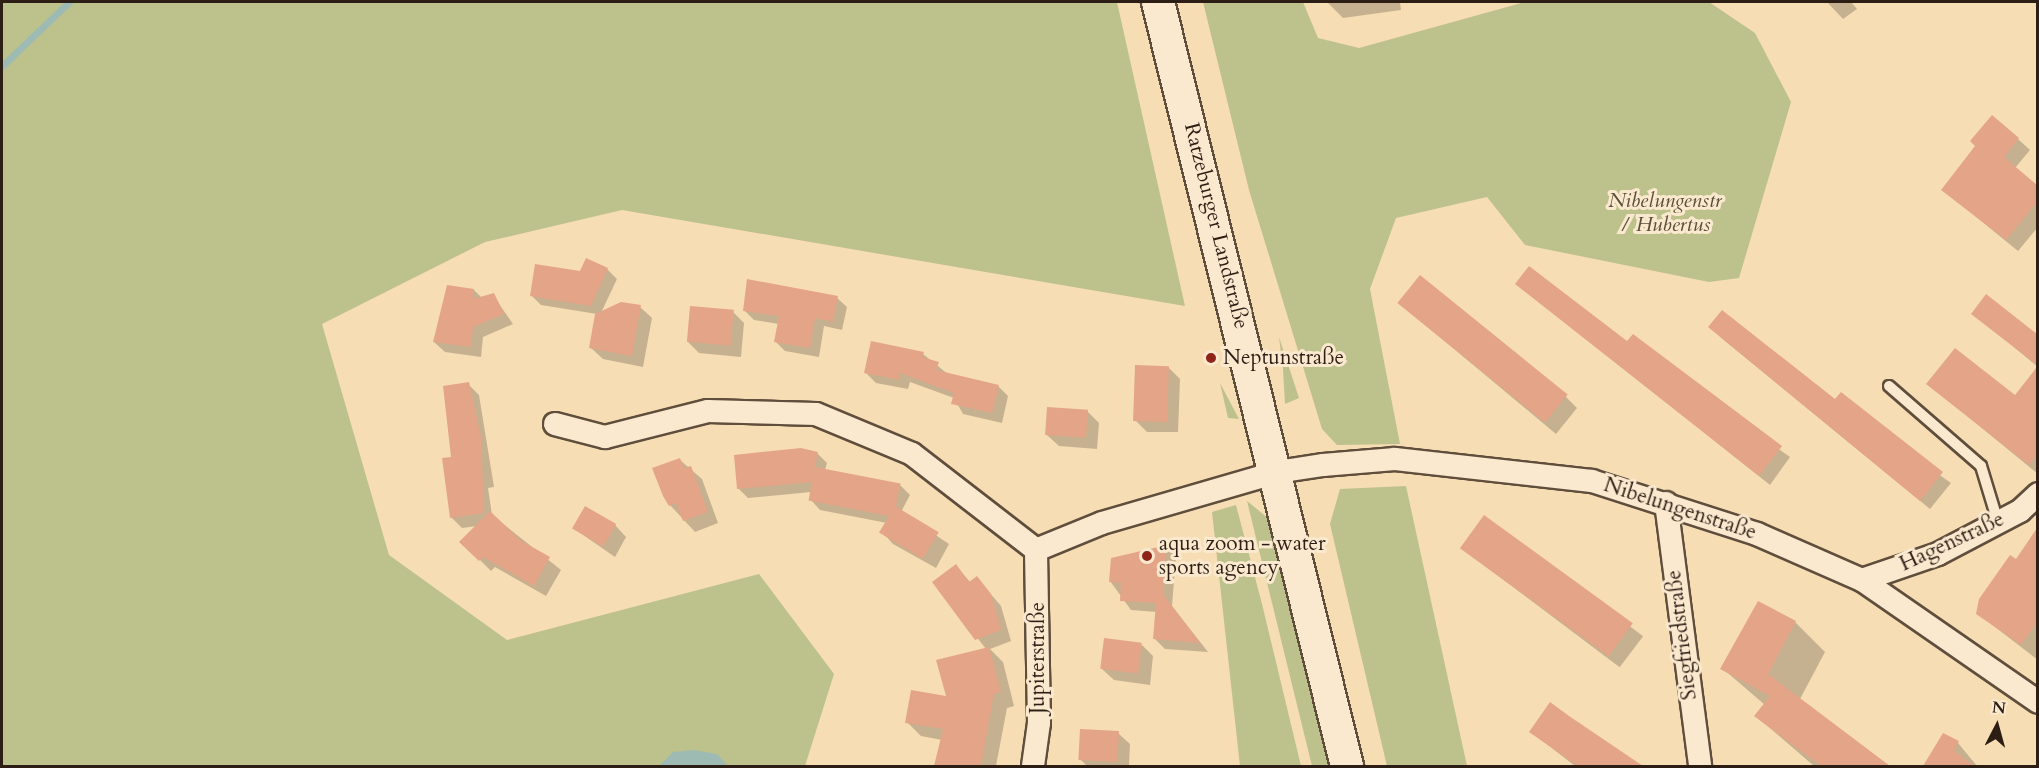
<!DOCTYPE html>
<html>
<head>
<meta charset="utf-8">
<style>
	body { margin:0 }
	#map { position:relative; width:2039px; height:768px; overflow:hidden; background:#f7ddb4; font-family:Cardo,serif }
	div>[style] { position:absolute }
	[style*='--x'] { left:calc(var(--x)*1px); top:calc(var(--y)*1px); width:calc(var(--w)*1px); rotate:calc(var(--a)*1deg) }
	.green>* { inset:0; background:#bdc18c }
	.water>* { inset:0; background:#9ebbb3 }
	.shadow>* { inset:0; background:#0003; transform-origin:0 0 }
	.stream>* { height:7px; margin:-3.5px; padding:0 3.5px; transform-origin:3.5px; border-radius:3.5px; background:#9ebbb3 }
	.building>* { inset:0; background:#e4a488; transform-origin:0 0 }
	.roads { filter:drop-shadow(2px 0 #604e3d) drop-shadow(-2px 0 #604e3d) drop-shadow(0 2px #604e3d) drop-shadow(0 -2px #604e3d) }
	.service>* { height:10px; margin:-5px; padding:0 5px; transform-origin:5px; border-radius:5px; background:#fae9ce }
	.minor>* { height:22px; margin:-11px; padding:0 11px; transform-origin:11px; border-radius:11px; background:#fae9ce }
	.secondary>* { height:32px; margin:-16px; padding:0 16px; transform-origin:16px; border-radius:16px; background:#fae9ce }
	.dots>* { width:16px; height:16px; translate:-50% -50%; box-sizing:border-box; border:3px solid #fae9ce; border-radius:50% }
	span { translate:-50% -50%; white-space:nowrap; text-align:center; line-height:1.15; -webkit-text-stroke:6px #fae9ce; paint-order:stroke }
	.park-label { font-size:21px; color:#584f39; font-style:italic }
	.street-label { font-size:21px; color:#2d1e15 }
	.poi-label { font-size:21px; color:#2d1e15 }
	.left { translate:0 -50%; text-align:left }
	.frame { position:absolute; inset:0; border:3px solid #2d1e15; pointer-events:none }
	.north { position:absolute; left:1967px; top:696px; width:60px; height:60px; -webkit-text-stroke:4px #fae9ce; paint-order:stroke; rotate:6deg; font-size:16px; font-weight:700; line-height:24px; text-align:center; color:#2d1e15 }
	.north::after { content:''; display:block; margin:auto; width:21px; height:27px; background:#2d1e15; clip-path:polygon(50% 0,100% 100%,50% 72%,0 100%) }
</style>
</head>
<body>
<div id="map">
	<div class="green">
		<div style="clip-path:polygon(2px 2px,1117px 2px,1185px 306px,622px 210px,485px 242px,322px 324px,389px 555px,507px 640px,759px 574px,834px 674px,805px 766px,2px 766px)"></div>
		<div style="clip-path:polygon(1203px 2px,1303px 2px,1318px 38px,1359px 48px,1525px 2px,1709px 2px,1755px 33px,1791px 102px,1739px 278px,1709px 282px,1525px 245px,1487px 197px,1396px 218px,1370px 289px,1400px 444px,1337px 445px,1322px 429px,1249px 190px)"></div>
		<div style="clip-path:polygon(1279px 337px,1299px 398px,1285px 404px,1283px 369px)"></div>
		<div style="clip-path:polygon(1220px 383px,1239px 419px,1228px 418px)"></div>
		<div style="clip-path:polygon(1406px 486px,1467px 766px,1387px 766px,1330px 524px,1340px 489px)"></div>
		<div style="clip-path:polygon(1247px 501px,1269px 519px,1334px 766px,1312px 766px)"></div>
		<div style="clip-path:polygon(1236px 505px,1262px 604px,1301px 766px,1240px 766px,1212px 512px)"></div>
	</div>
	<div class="water">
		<div style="clip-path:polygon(693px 750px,717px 754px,728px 766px,659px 766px,673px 752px)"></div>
	</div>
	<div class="shadow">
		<div style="clip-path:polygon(1327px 2px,1400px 2px,1401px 10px,1343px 18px)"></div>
		<div style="clip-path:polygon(1827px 2px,1851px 2px,1857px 9px,1843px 19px)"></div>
		<div style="clip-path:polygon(2018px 139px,2030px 150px,2015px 168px,2038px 187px,2038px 227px,2018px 251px,1943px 190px)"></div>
		<div style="clip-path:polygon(607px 269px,617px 279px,601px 313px,640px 307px,652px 318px,643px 367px,603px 359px,591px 348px,597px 314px,541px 305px,532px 296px,581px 272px)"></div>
		<div style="clip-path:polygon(1517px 284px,1627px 343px,1790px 457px,1770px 485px)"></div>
		<div style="clip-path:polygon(474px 290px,482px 298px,493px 295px,513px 324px,483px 337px,481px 357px,445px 352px,434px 342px)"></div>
		<div style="clip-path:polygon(1987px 297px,2038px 336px,2038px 367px,1973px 313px)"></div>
		<div style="clip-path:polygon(837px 298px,847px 307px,842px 330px,824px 326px,819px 357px,785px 351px,776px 342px,779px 324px,754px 320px,745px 311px)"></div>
		<div style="clip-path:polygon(1399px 303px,1566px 397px,1577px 408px,1556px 434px)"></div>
		<div style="clip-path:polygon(733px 312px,744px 323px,741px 357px,699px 353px,688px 342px)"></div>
		<div style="clip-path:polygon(1719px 336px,1836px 402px,1951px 483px,1930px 509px)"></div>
		<div style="clip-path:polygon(923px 354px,949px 375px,998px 386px,1008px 396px,1002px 423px,963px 414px,954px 398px,910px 382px,908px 389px,876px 383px,866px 373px)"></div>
		<div style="clip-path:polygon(1168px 367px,1180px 379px,1178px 432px,1147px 432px,1135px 420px)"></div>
		<div style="clip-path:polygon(2038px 369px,2038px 474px,1928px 384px,2015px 397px)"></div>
		<div style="clip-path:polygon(468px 384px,479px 395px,494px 487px,488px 488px,492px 515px,561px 570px,546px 596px,495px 567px,491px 571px,462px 542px,477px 526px,462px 528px,451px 517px,453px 458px)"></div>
		<div style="clip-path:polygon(1087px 411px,1099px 423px,1097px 449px,1059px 446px,1047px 435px)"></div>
		<div style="clip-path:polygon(817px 453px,827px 463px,825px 470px,900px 485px,910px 495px,901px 512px,949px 544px,936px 568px,893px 544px,882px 532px,887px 523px,820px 510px,810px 499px,811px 492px,748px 498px,738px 488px)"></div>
		<div style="clip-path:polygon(680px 460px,702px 479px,718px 523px,695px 532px,670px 505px)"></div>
		<div style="left:1485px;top:517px;width:198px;height:39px;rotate:37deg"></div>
		<div style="clip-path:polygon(615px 525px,626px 537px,615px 557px,573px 528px)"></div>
		<div style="clip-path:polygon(2030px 541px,2038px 546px,2038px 660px,1977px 613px)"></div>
		<div style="clip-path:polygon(1166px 547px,1176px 556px,1172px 606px,1208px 652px,1165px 649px,1155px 639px,1157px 612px,1131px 610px,1110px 581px)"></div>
		<div style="clip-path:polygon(956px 566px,971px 583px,977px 578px,1001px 606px,1011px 641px,990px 649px,1003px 662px,1014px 706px,1007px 708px,996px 766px,935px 766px,942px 740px,921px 736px,907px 722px,948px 698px,986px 649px,934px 582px)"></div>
		<div style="clip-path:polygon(1795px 622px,1825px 652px,1800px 699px,1885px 766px,1814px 766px,1756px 716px,1765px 705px,1722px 668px)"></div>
		<div style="clip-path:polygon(1142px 645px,1153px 656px,1150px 685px,1114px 680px,1102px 669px)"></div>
		<div style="clip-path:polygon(1550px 704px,1640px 766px,1575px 766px,1531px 732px)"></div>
		<div style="clip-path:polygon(1118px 733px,1130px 744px,1129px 766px,1087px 766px,1080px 759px)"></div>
		<div style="clip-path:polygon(1943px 735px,1958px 743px,1977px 766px,1925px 766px)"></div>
	</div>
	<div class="stream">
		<div style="--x:2;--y:66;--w:93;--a:-43.7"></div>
	</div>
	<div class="building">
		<div style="clip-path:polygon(1992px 115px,2019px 138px,2004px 157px,2037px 185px,2037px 202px,2006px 240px,1941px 190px,1975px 146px,1970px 141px)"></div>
		<div style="clip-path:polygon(586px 258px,608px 268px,591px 306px,530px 296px,535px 264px,580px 271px)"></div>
		<div style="clip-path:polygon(1529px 266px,1627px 341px,1633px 334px,1782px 446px,1759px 476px,1515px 284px)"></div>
		<div style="left:1420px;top:275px;width:190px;height:36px;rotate:39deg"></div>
		<div style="clip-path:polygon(747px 279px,838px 296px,833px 322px,815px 318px,810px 348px,774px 342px,779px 316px,743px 311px)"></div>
		<div style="clip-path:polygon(447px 285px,474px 289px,473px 299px,494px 293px,504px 314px,473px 327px,471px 347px,433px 342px)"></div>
		<div style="clip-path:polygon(1986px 294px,2037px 334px,2037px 365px,1971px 314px)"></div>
		<div style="clip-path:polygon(621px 302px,641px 305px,632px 356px,589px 348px,595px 314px)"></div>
		<div style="left:690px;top:306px;width:44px;height:36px;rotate:5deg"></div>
		<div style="clip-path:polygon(1722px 310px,1835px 399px,1841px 392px,1943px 472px,1920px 501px,1708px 327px)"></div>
		<div style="clip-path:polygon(871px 341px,924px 352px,922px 357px,939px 362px,936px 370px,999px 385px,992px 413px,951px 404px,954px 393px,900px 373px,899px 380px,864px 373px)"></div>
		<div style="clip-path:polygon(1955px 348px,2015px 395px,2037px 367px,2037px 454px,2029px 465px,1926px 384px)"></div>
		<div style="left:1135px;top:365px;width:34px;height:56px;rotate:2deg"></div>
		<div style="clip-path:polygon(469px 382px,481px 437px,484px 513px,450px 518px,442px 458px,451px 457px,443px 386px)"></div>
		<div style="left:1047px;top:407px;width:41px;height:28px;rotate:4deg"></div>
		<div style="clip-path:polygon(801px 448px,818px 452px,812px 482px,737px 489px,734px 455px)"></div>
		<div style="clip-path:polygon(680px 458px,684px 468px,691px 466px,708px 512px,683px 521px,676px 503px,669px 506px,663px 496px,652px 468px)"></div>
		<div style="left:815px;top:467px;width:87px;height:34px;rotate:11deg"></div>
		<div style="left:585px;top:506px;width:36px;height:26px;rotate:30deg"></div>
		<div style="left:895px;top:506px;width:51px;height:31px;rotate:31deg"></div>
		<div style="clip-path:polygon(490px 511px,520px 540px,550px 557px,534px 586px,483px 557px,479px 561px,459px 542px)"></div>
		<div style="left:1484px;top:515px;width:184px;height:41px;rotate:36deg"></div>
		<div style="clip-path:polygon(2037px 528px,2037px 622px,2021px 645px,1976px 614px,1979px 599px,2010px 555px,2016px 559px)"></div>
		<div style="clip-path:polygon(1167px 545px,1163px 594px,1200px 643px,1153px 639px,1156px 603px,1120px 601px,1121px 583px,1109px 582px,1111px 558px)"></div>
		<div style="clip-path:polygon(956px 564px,969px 582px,977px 576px,991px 594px,1001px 630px,975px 640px,932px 582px)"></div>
		<div style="clip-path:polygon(1758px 601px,1796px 621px,1768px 674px,1890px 766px,1821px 766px,1754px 716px,1770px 696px,1720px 669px)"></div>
		<div style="left:1104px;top:638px;width:38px;height:31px;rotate:7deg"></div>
		<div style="clip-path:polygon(989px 647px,1001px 692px,994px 694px,981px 766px,934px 766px,943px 729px,905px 723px,911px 690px,946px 696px,936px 660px)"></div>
		<div style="clip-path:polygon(1550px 702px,1569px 716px,1643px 766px,1578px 766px,1529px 732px)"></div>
		<div style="left:1080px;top:729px;width:39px;height:31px;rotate:3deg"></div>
		<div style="clip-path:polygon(1943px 733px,1959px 741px,1954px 751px,1975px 766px,1923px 766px)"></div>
	</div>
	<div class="roads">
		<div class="service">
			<div style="--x:1889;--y:386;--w:122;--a:41"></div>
			<div style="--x:1981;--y:466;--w:59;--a:73.1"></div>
		</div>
		<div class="minor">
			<div style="--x:555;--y:424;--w:52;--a:14.6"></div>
			<div style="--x:605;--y:437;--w:106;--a:-14.2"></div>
			<div style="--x:708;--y:411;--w:108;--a:1.6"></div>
			<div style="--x:816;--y:414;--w:104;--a:22.6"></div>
			<div style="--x:912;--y:454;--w:157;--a:37.7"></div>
			<div style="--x:1036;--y:550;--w:71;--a:-22.2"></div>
			<div style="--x:1102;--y:523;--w:182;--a:-16.2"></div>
			<div style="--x:1277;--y:472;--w:47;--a:-8.7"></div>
			<div style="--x:1323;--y:465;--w:72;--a:-4.8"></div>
			<div style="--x:1395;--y:459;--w:198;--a:6.4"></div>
			<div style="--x:1592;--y:481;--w:173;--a:17.8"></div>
			<div style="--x:1757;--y:534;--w:115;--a:23.7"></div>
			<div style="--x:1862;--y:580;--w:214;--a:34.7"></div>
			<div style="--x:1666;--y:503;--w:265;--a:82.6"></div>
			<div style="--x:1862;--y:580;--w:80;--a:-18.9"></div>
			<div style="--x:1938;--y:554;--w:93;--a:-27.7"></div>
			<div style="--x:2020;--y:511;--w:25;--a:-43"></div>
			<div style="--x:1033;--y:766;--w:43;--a:-82.1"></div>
			<div style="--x:1039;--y:723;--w:173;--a:-91"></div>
		</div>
		<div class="secondary">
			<div style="--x:1158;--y:2;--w:787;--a:76.11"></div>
		</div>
	</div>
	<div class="dots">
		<div style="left:1211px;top:358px;background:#8f2418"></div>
		<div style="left:1147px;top:556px;background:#8f2418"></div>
	</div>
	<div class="park-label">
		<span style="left:1665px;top:213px">Nibelungenstr<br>/ Hubertus</span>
	</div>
	<div class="street-label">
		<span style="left:1216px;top:226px;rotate:76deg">Ratzeburger Landstraße</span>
		<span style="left:1680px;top:509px;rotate:18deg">Nibelungenstraße</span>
		<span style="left:1952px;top:542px;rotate:-25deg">Hagenstraße</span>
		<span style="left:1682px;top:635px;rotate:-97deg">Siegfriedstraße</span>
		<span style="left:1038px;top:658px;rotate:-90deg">Jupiterstraße</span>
	</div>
	<div class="poi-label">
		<span class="left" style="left:1223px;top:358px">Neptunstraße</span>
		<span class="left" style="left:1159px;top:556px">aqua zoom - water<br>sports agency</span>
	</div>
	<div class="frame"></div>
	<div class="north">N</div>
</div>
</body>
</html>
